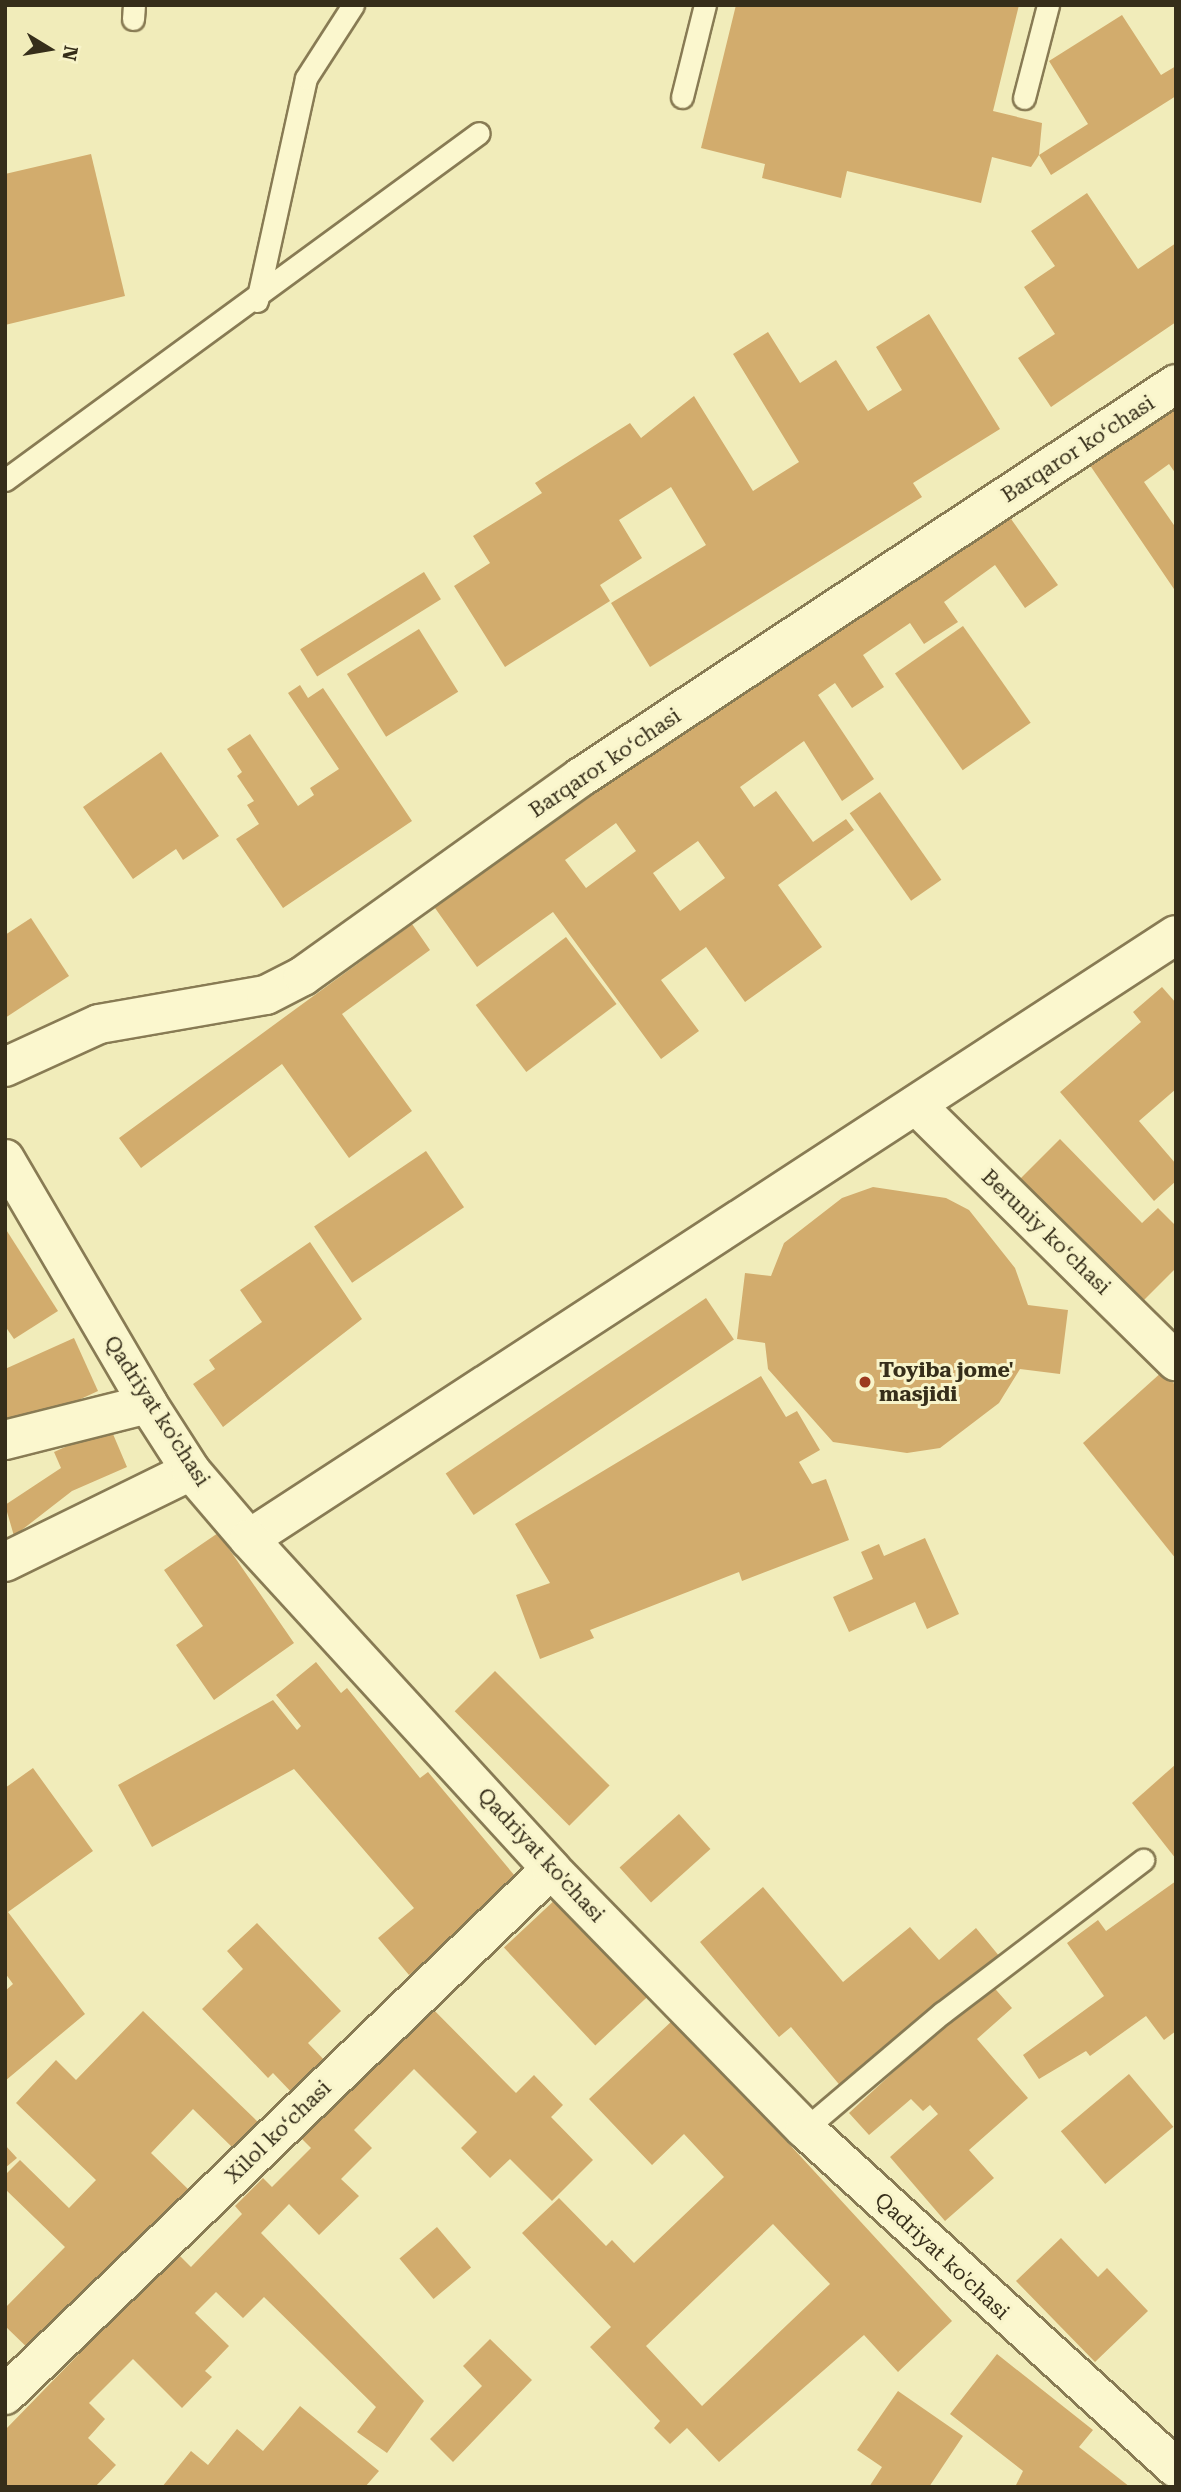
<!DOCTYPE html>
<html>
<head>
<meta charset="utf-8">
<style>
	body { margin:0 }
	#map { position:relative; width:1181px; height:2492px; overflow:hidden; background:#f1ecba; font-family:"Roboto Serif",serif }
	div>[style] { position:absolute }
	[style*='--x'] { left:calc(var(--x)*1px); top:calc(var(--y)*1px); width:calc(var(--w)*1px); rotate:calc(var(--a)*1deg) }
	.building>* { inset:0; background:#d2ac6d; transform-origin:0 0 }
	.roads { filter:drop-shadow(2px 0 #887b54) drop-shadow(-2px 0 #887b54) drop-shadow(0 2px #887b54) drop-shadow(0 -2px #887b54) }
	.lane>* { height:21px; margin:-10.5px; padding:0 10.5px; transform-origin:10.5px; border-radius:10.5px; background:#fbf7ce }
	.street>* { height:38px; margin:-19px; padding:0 19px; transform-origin:19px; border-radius:19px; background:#fbf7ce }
	.secondary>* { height:38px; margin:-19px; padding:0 19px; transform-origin:19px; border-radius:19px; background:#fbf7ce }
	.dots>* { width:19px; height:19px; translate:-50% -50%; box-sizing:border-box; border:4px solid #f8f4ca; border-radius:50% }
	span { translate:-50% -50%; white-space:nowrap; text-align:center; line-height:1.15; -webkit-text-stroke:6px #f8f4ca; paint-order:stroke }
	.street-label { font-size:21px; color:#362e1a }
	.poi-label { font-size:21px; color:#362e1a; font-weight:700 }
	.left { translate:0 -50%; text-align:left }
	.frame { position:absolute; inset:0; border:7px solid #362e1a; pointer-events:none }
	.north { position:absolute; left:14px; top:14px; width:70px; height:70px; -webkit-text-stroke:5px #f8f4ca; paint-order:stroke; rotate:101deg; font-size:19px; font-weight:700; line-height:28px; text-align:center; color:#362e1a }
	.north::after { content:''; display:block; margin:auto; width:24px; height:32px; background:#362e1a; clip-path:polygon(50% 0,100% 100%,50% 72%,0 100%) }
</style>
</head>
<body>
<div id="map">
	<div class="building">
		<div style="clip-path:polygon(736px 5px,1019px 5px,993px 111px,1042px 123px,1039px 155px,1031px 167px,992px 157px,981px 203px,847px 171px,841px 198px,762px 178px,765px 164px,701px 148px)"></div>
		<div style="clip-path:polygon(1122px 15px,1161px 75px,1176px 66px,1176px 96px,1051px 175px,1039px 155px,1088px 124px,1049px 61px)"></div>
		<div style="clip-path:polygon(91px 154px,125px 296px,5px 325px,5px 174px)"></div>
		<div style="clip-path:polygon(1087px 193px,1138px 269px,1176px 243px,1176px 322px,1051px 407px,1018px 358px,1055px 334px,1024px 287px,1055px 266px,1031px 231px)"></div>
		<div style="clip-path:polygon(929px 314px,1000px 429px,913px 483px,922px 497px,650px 667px,611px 603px,706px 545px,671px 487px,619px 520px,642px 558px,600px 585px,610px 601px,505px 667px,454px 586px,490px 563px,473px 536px,542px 493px,535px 483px,630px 423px,641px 438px,694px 396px,753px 491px,799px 462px,733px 354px,768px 332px,800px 383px,836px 360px,868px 411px,902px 390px,876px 347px)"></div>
		<div style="clip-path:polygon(1176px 391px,1176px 474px,1169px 464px,1144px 482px,1176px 528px,1176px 592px,1083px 455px)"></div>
		<div style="clip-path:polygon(evenodd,999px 502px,1058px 585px,1025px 608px,995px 565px,944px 602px,958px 622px,924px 644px,910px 623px,863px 655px,884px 687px,852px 708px,835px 683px,818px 695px,874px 779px,842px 801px,804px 741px,740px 787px,754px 807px,776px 791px,813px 842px,846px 819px,854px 830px,778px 885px,822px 947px,745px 1002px,706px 947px,661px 980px,699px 1031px,661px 1059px,553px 912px,477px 967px,430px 901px,999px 502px,616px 823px,636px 851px,586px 888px,565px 860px,616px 823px,999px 502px,698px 841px,725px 878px,680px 911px,653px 873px,698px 841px)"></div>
		<div style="left:424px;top:572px;width:32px;height:146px;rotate:58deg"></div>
		<div style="left:963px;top:626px;width:118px;height:83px;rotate:55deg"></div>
		<div style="left:419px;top:629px;width:74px;height:85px;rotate:58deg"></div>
		<div style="clip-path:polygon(300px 685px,308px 698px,323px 688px,412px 821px,283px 908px,236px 839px,259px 824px,247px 805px,254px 801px,237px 776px,242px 772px,227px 749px,250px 734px,298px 806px,314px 795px,310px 788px,339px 769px,288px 693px)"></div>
		<div style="clip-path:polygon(161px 752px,219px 836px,183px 860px,176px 849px,133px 879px,83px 807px)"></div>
		<div style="left:880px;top:792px;width:107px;height:37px;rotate:55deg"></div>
		<div style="clip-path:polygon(31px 918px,69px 976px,5px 1018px,5px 935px)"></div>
		<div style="clip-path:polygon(412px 924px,430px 950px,342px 1014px,412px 1111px,349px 1158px,282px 1064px,141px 1168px,119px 1138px)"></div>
		<div style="left:566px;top:937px;width:84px;height:113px;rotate:53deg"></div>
		<div style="clip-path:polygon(1162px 987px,1176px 1003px,1176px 1089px,1139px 1121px,1176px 1164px,1176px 1181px,1154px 1201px,1060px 1092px,1141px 1022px,1133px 1012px)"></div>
		<div style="clip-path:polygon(1060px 1139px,1142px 1223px,1158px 1208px,1176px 1226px,1176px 1268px,1141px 1303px,1020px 1179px)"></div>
		<div style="left:426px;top:1151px;width:68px;height:135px;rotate:56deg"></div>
		<div style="clip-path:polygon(873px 1187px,946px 1198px,969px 1210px,1015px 1268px,1028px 1305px,1068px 1310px,1060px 1374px,1020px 1369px,999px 1403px,940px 1448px,907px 1453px,833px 1442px,768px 1369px,765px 1343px,737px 1339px,745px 1273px,771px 1276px,784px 1243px,842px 1198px)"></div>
		<div style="clip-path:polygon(5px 1228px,58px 1311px,14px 1339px,5px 1326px)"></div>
		<div style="clip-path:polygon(310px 1242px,362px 1319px,223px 1427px,193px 1384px,215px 1369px,209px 1360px,262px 1322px,240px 1290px)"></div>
		<div style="left:706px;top:1298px;width:50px;height:314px;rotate:56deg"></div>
		<div style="clip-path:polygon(74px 1338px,98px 1391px,5px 1434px,5px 1369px)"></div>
		<div style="clip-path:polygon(1163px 1371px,1176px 1386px,1176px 1559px,1083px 1443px)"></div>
		<div style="clip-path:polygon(761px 1376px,786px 1417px,797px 1411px,820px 1450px,799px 1462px,812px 1484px,826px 1479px,849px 1540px,742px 1581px,739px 1572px,590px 1630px,594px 1638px,540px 1659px,516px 1595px,550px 1583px,515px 1524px)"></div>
		<div style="clip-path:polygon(110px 1427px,127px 1467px,72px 1491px,14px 1536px,5px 1505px,61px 1468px,54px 1452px)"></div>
		<div style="clip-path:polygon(218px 1533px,294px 1643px,214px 1700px,176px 1645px,203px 1626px,164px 1570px)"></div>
		<div style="clip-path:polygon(925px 1538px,959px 1614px,927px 1629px,915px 1602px,849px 1632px,833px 1597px,873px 1579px,861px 1552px,879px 1544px,884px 1556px)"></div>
		<div style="clip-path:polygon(316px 1662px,341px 1693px,347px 1688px,420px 1778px,428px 1772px,520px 1882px,409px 1975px,378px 1938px,414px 1908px,294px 1769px,152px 1847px,118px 1785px,273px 1700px,297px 1730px,301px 1726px,276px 1695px)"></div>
		<div style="left:495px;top:1671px;width:162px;height:57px;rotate:45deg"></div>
		<div style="clip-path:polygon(1176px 1764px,1176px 1859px,1132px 1803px)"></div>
		<div style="clip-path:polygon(33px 1768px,93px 1851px,8px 1912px,85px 2014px,5px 2081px,5px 1991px,13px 1984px,5px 1973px,5px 1788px)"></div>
		<div style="left:679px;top:1814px;width:47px;height:80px;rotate:48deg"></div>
		<div style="clip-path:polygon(1176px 1881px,1176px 2031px,1164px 2040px,1146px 2016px,1090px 2056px,1086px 2051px,1039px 2079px,1023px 2055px,1104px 1996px,1067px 1943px,1098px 1920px,1106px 1931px)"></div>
		<div style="clip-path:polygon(763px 1887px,843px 1982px,910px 1927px,939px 1960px,976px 1928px,1000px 1957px,843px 2089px,791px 2027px,779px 2037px,700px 1942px)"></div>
		<div style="left:558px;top:1897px;width:134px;height:74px;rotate:47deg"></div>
		<div style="clip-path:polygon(257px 1923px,341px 2011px,308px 2043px,327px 2063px,294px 2095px,273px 2073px,268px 2078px,202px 2009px,243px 1969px,227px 1951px)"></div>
		<div style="clip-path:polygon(990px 1983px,1012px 2008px,977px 2039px,1028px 2098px,969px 2150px,994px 2178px,945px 2221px,890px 2157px,938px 2114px,930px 2105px,923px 2111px,911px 2099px,869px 2135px,849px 2113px)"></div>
		<div style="clip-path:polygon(424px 2000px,516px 2093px,534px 2075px,563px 2105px,551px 2117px,593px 2160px,552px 2201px,510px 2159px,490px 2178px,461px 2148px,477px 2132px,414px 2069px,354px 2130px,372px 2148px,341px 2179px,359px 2196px,319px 2235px,289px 2204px,261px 2233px,424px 2401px,387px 2453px,357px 2432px,376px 2407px,264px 2297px,243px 2318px,216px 2292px,195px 2313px,229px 2346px,205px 2371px,212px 2377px,182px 2408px,133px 2359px,89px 2403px,105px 2419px,88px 2438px,116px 2465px,95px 2487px,5px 2487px,5px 2430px,177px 2253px,191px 2267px,242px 2214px,235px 2206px,263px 2178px,272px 2187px,311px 2148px,293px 2130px)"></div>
		<div style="clip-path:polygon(143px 2011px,258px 2122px,233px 2148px,193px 2109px,151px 2153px,190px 2191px,36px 2356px,5px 2326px,5px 2308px,65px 2247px,5px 2189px,5px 2175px,20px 2160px,69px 2208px,96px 2180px,16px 2103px,56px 2060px,76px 2080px)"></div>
		<div style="clip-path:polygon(evenodd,674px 2019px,952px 2321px,898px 2372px,864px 2335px,719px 2462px,687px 2428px,670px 2444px,654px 2428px,660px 2421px,590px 2347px,611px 2327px,522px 2233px,559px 2198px,606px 2246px,612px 2240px,634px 2263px,724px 2177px,684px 2134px,652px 2165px,589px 2099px,674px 2019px,773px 2224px,830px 2284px,702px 2406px,646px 2346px,773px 2224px)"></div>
		<div style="left:1129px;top:2074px;width:69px;height:89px;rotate:50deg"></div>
		<div style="clip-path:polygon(5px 2145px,17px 2158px,5px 2168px)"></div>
		<div style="left:437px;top:2227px;width:53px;height:49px;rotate:50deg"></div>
		<div style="clip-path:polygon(1061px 2238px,1098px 2277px,1107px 2268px,1148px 2311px,1095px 2362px,1016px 2281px)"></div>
		<div style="clip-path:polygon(490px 2339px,532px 2380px,453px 2462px,430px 2439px,482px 2386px,463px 2366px)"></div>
		<div style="clip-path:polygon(997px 2354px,1093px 2430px,1079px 2447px,1130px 2487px,1015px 2487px,1023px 2471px,950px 2414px)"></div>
		<div style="clip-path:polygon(898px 2391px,963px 2436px,929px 2487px,869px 2487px,882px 2467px,857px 2450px)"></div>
		<div style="clip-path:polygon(300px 2406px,379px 2471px,365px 2487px,162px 2487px,191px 2451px,208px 2465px,237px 2429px,263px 2451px)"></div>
	</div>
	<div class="roads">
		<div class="lane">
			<div style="--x:133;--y:19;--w:14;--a:-86"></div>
			<div style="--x:682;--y:97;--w:95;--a:-76"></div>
			<div style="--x:1024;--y:98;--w:96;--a:-75.5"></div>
			<div style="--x:257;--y:301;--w:228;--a:-77.6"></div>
			<div style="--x:306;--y:78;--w:87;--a:-57.2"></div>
			<div style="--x:5;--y:480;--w:587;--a:-36.21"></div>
			<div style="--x:805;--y:2129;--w:180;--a:-40.3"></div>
			<div style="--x:942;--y:2013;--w:253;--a:-37.3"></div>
		</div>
		<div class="street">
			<div style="--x:5;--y:1067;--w:103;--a:-24.6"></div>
			<div style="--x:99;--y:1024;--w:169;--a:-9.9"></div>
			<div style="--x:266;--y:995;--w:42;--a:-27.2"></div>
			<div style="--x:303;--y:976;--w:342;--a:-35.6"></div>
			<div style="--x:581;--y:777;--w:713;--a:-33.44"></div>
			<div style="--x:916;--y:1105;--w:365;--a:44.6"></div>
			<div style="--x:5;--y:1440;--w:147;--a:-14.1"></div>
			<div style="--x:249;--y:1539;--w:1106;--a:-33.09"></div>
			<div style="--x:5;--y:1562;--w:207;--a:-26.1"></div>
			<div style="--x:5;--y:2395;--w:758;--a:-43.93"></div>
		</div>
		<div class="secondary">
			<div style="--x:5;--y:1159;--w:284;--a:59.7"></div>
			<div style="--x:148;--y:1404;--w:80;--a:57.3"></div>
			<div style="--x:191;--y:1471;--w:89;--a:49.5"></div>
			<div style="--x:249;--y:1539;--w:447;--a:47.5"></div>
			<div style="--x:551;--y:1869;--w:363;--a:45.7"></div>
			<div style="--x:805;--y:2129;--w:503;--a:42.42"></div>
		</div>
	</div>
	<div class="dots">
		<div style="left:865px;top:1382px;background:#9c391f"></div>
	</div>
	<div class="street-label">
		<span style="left:1078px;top:449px;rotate:-33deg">Barqaror koʻchasi</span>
		<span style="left:605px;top:763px;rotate:-34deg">Barqaror koʻchasi</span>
		<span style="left:1046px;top:1232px;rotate:44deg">Beruniy koʻchasi</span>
		<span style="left:157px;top:1411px;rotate:57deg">Qadriyat ko'chasi</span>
		<span style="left:541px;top:1855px;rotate:47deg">Qadriyat ko'chasi</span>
		<span style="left:278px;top:2132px;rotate:-44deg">Xilol koʻchasi</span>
		<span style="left:942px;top:2256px;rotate:43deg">Qadriyat ko'chasi</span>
	</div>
	<div class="poi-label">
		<span class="left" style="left:879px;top:1382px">Toyiba jome'<br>masjidi</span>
	</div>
	<div class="frame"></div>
	<div class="north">N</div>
</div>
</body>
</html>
